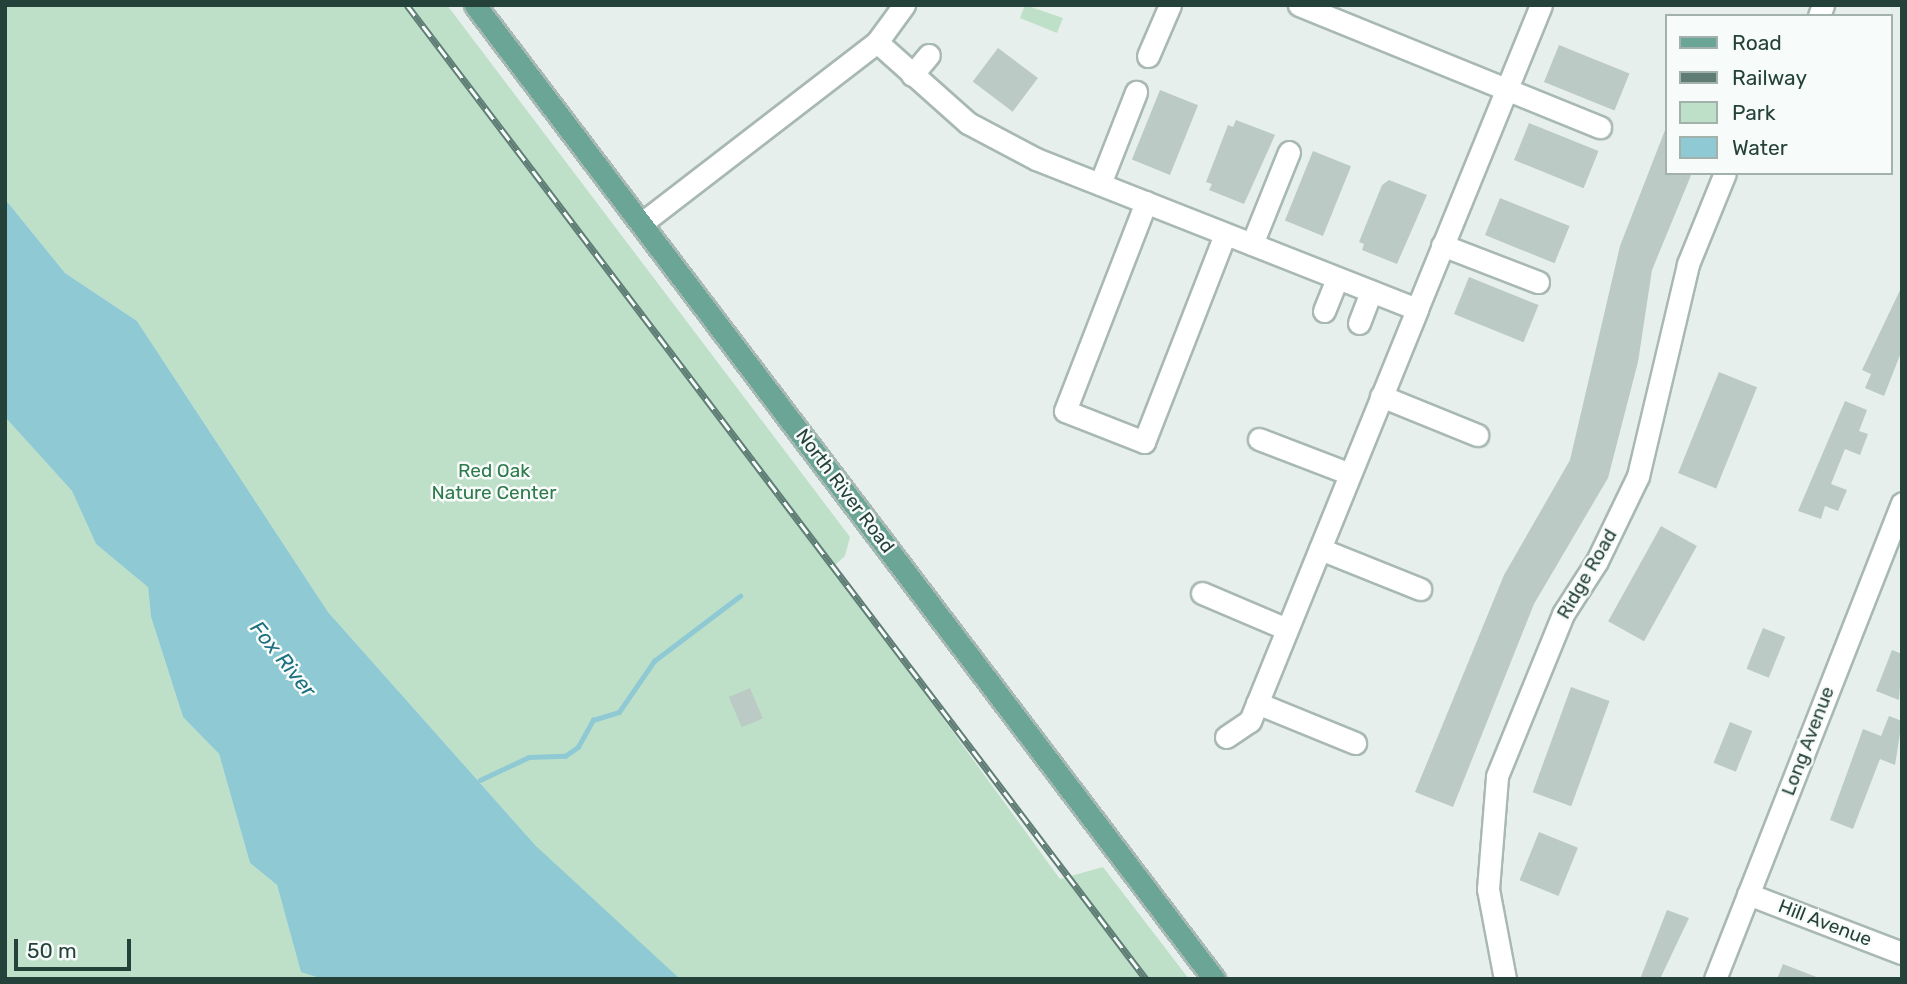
<!DOCTYPE html>
<html>
<head>
<meta charset="utf-8">
<style>
	body { margin:0 }
	#map { position:relative; width:1907px; height:984px; overflow:hidden; background:#e6efeb; font-family:Rubik,sans-serif }
	div>[style] { position:absolute }
	[style*='--x'] { left:calc(var(--x)*1px); top:calc(var(--y)*1px); width:calc(var(--w)*1px); rotate:calc(var(--a)*1deg) }
	.green>* { inset:0; background:#bfe0c8 }
	.water>* { inset:0; background:#8ec9d4 }
	.stream>* { height:4.5px; margin:-2.25px; padding:0 2.25px; transform-origin:2.25px; border-radius:2.25px; background:#8ec9d4 }
	.building>* { inset:0; background:#bbcac4; transform-origin:0 0 }
	.roads { filter:drop-shadow(2px 0 #a8b8b2) drop-shadow(-2px 0 #a8b8b2) drop-shadow(0 2px #a8b8b2) drop-shadow(0 -2px #a8b8b2) }
	.minor>* { height:21px; margin:-10.5px; padding:0 10.5px; transform-origin:10.5px; border-radius:10.5px; background:#fff }
	.major>* { height:21px; margin:-10.5px; padding:0 10.5px; transform-origin:10.5px; border-radius:10.5px; background:#6aa596 }
	.rail>* { height:7px; margin-top:-3.5px; transform-origin:0; background:repeating-linear-gradient(90deg,#f7fbf9 0 13px,#5f7d75 0 26px); box-sizing:border-box; border-block:2px solid #5f7d75 }
	span { translate:-50% -50%; white-space:nowrap; text-align:center; line-height:1.15; -webkit-text-stroke:5px #f7fbf9; paint-order:stroke }
	.park-label { font-size:19px; color:#2d7a4b }
	.street-label { font-size:19px; color:#24423a }
	.water-label { font-size:21px; color:#1c6f80; font-style:italic }
	.frame { position:absolute; inset:0; border:7px solid #24423a; pointer-events:none }
	.legend { position:absolute; left:1665px; top:14px; width:228px; height:161px; box-sizing:border-box; background:#f7fbf9; border:2px solid #a3b1ad; margin:0; padding:9px 12px; list-style:none; font-size:21px; color:#24423a }
	.legend li { display:flex; align-items:center; gap:14px; height:35px }
	.legend b { width:35px; border:2px solid #a3b1ad }
	.scale { position:absolute; left:14px; top:939px; width:117px; height:32px; box-sizing:border-box; border:4px solid #24423a; border-top:0; padding-left:9px; font-size:21px; line-height:24px; white-space:nowrap; color:#24423a; -webkit-text-stroke:5px #f7fbf9; paint-order:stroke }
</style>
</head>
<body>
<div id="map">
	<div class="green">
		<div style="clip-path:polygon(5px 5px,447px 5px,850px 537px,845px 556px,833px 567px,1060px 879px,1103px 867px,1189px 979px,680px 979px,641px 948px,536px 846px,328px 612px,137px 321px,65px 273px,5px 199px)"></div>
		<div style="clip-path:polygon(1025px 5px,1063px 18px,1057px 33px,1020px 18px)"></div>
		<div style="clip-path:polygon(5px 417px,72px 491px,96px 544px,148px 586px,151px 617px,183px 717px,219px 754px,250px 863px,277px 885px,301px 971px,323px 979px,5px 979px)"></div>
	</div>
	<div class="water">
		<div style="clip-path:polygon(5px 199px,65px 273px,137px 321px,328px 612px,536px 846px,680px 979px,323px 979px,301px 972px,277px 885px,250px 863px,219px 754px,183px 717px,151px 617px,148px 587px,96px 544px,72px 491px,5px 417px)"></div>
	</div>
	<div class="stream">
		<div style="--x:480;--y:780;--w:54;--a:-25.1"></div>
		<div style="--x:529;--y:757;--w:36;--a:-2"></div>
		<div style="--x:565;--y:756;--w:16;--a:-35"></div>
		<div style="--x:578;--y:747;--w:31;--a:-61"></div>
		<div style="--x:593;--y:720;--w:27;--a:-17"></div>
		<div style="--x:619;--y:712;--w:62;--a:-55.5"></div>
		<div style="--x:654;--y:661;--w:108;--a:-37.1"></div>
	</div>
	<div class="building">
		<div style="left:1559px;top:45px;width:76px;height:40px;rotate:22deg"></div>
		<div style="left:998px;top:48px;width:50px;height:42px;rotate:37deg"></div>
		<div style="left:1160px;top:90px;width:41px;height:75px;rotate:22deg"></div>
		<div style="clip-path:polygon(1236px 120px,1275px 135px,1244px 204px,1209px 190px,1212px 184px,1206px 182px,1228px 125px,1233px 127px)"></div>
		<div style="left:1529px;top:123px;width:75px;height:40px;rotate:22deg"></div>
		<div style="clip-path:polygon(1667px 125px,1667px 173px,1692px 173px,1652px 270px,1638px 362px,1608px 478px,1534px 604px,1453px 807px,1415px 792px,1504px 575px,1570px 460px,1620px 246px)"></div>
		<div style="left:1313px;top:151px;width:41px;height:75px;rotate:22deg"></div>
		<div style="clip-path:polygon(1389px 180px,1427px 195px,1397px 264px,1362px 250px,1364px 244px,1359px 242px,1382px 185px)"></div>
		<div style="left:1500px;top:198px;width:75px;height:40px;rotate:22deg"></div>
		<div style="left:1469px;top:277px;width:75px;height:40px;rotate:22deg"></div>
		<div style="clip-path:polygon(1902px 286px,1902px 350px,1884px 396px,1865px 388px,1871px 374px,1862px 370px)"></div>
		<div style="left:1719px;top:372px;width:41px;height:109px;rotate:22deg"></div>
		<div style="clip-path:polygon(1845px 401px,1867px 410px,1859px 431px,1868px 434px,1860px 455px,1845px 449px,1831px 484px,1847px 490px,1838px 511px,1825px 506px,1821px 519px,1798px 511px)"></div>
		<div style="left:1661px;top:526px;width:41px;height:109px;rotate:29deg"></div>
		<div style="left:1763px;top:628px;width:24px;height:44px;rotate:22deg"></div>
		<div style="clip-path:polygon(1892px 650px,1902px 654px,1899px 700px,1876px 691px)"></div>
		<div style="left:1571px;top:687px;width:41px;height:112px;rotate:20deg"></div>
		<div style="left:750px;top:688px;width:33px;height:23px;rotate:67deg"></div>
		<div style="clip-path:polygon(1889px 716px,1902px 721px,1895px 765px,1880px 759px,1853px 829px,1830px 820px,1863px 729px,1881px 736px)"></div>
		<div style="left:1730px;top:722px;width:24px;height:44px;rotate:22deg"></div>
		<div style="left:1539px;top:832px;width:42px;height:52px;rotate:22deg"></div>
		<div style="clip-path:polygon(1667px 910px,1689px 918px,1660px 979px,1640px 979px)"></div>
		<div style="clip-path:polygon(1783px 964px,1819px 978px,1819px 979px,1777px 979px)"></div>
	</div>
	<div class="roads">
		<div class="minor">
			<div style="--x:1299;--y:5;--w:325;--a:22.1"></div>
			<div style="--x:1819;--y:16;--w:12;--a:-70"></div>
			<div style="--x:877;--y:42;--w:46;--a:-53.9"></div>
			<div style="--x:1148;--y:56;--w:56;--a:-66.7"></div>
			<div style="--x:912;--y:75;--w:26;--a:-50"></div>
			<div style="--x:1100;--y:184;--w:99;--a:-68.6"></div>
			<div style="--x:1146;--y:202;--w:224;--a:111.2"></div>
			<div style="--x:1065;--y:411;--w:85;--a:21.4"></div>
			<div style="--x:1144;--y:442;--w:223;--a:-68.7"></div>
			<div style="--x:642;--y:223;--w:297;--a:-37.6"></div>
			<div style="--x:877;--y:42;--w:122;--a:41.7"></div>
			<div style="--x:968;--y:123;--w:77;--a:27.9"></div>
			<div style="--x:1036;--y:159;--w:409;--a:21.5"></div>
			<div style="--x:1417;--y:309;--w:328;--a:-67.8"></div>
			<div style="--x:1252;--y:244;--w:99;--a:-68.1"></div>
			<div style="--x:1442;--y:245;--w:103;--a:21.1"></div>
			<div style="--x:1324;--y:311;--w:35;--a:-68"></div>
			<div style="--x:1359;--y:323;--w:34;--a:-69"></div>
			<div style="--x:1381;--y:396;--w:104;--a:22.1"></div>
			<div style="--x:1259;--y:439;--w:97;--a:21"></div>
			<div style="--x:1320;--y:549;--w:108;--a:21.8"></div>
			<div style="--x:1202;--y:593;--w:92;--a:23"></div>
			<div style="--x:1257;--y:703;--w:106;--a:22.2"></div>
			<div style="--x:1226;--y:737;--w:29;--a:-34"></div>
			<div style="--x:1250;--y:721;--w:445;--a:-67.9"></div>
			<div style="--x:1748;--y:894;--w:165;--a:21"></div>
			<div style="--x:1505;--y:979;--w:92;--a:-100.7"></div>
			<div style="--x:1488;--y:889;--w:113;--a:-85.4"></div>
			<div style="--x:1497;--y:776;--w:175;--a:-67.8"></div>
			<div style="--x:1563;--y:614;--w:63;--a:-57.3"></div>
			<div style="--x:1597;--y:561;--w:94;--a:-64.2"></div>
			<div style="--x:1638;--y:476;--w:218;--a:-76.7"></div>
			<div style="--x:1688;--y:264;--w:98;--a:-67.9"></div>
			<div style="--x:1715;--y:979;--w:511;--a:-68.55"></div>
		</div>
		<div class="major">
			<div style="--x:475;--y:5;--w:1223;--a:52.81"></div>
		</div>
	</div>
	<div class="rail">
		<div style="--x:407;--y:5;--w:1223;--a:52.81"></div>
	</div>
	<div class="park-label">
		<span style="left:494px;top:482px">Red Oak<br>Nature Center</span>
	</div>
	<div class="street-label">
		<span style="left:845px;top:491px;rotate:53deg">North River Road</span>
		<span style="left:1587px;top:574px;rotate:-60deg">Ridge Road</span>
		<span style="left:1808px;top:741px;rotate:-69deg">Long Avenue</span>
		<span style="left:1825px;top:923px;rotate:21deg">Hill Avenue</span>
	</div>
	<div class="water-label">
		<span style="left:283px;top:659px;rotate:51deg">Fox River</span>
	</div>
	<div class="frame"></div>
	<ul class="legend">
	<li><b style="height:9px;background:#6aa596"></b>Road</li>
	<li><b style="height:9px;background:#5f7d75"></b>Railway</li>
	<li><b style="height:19px;background:#bfe0c8"></b>Park</li>
	<li><b style="height:19px;background:#8ec9d4"></b>Water</li>
	</ul>
	<div class="scale">50 m</div>
</div>
</body>
</html>
